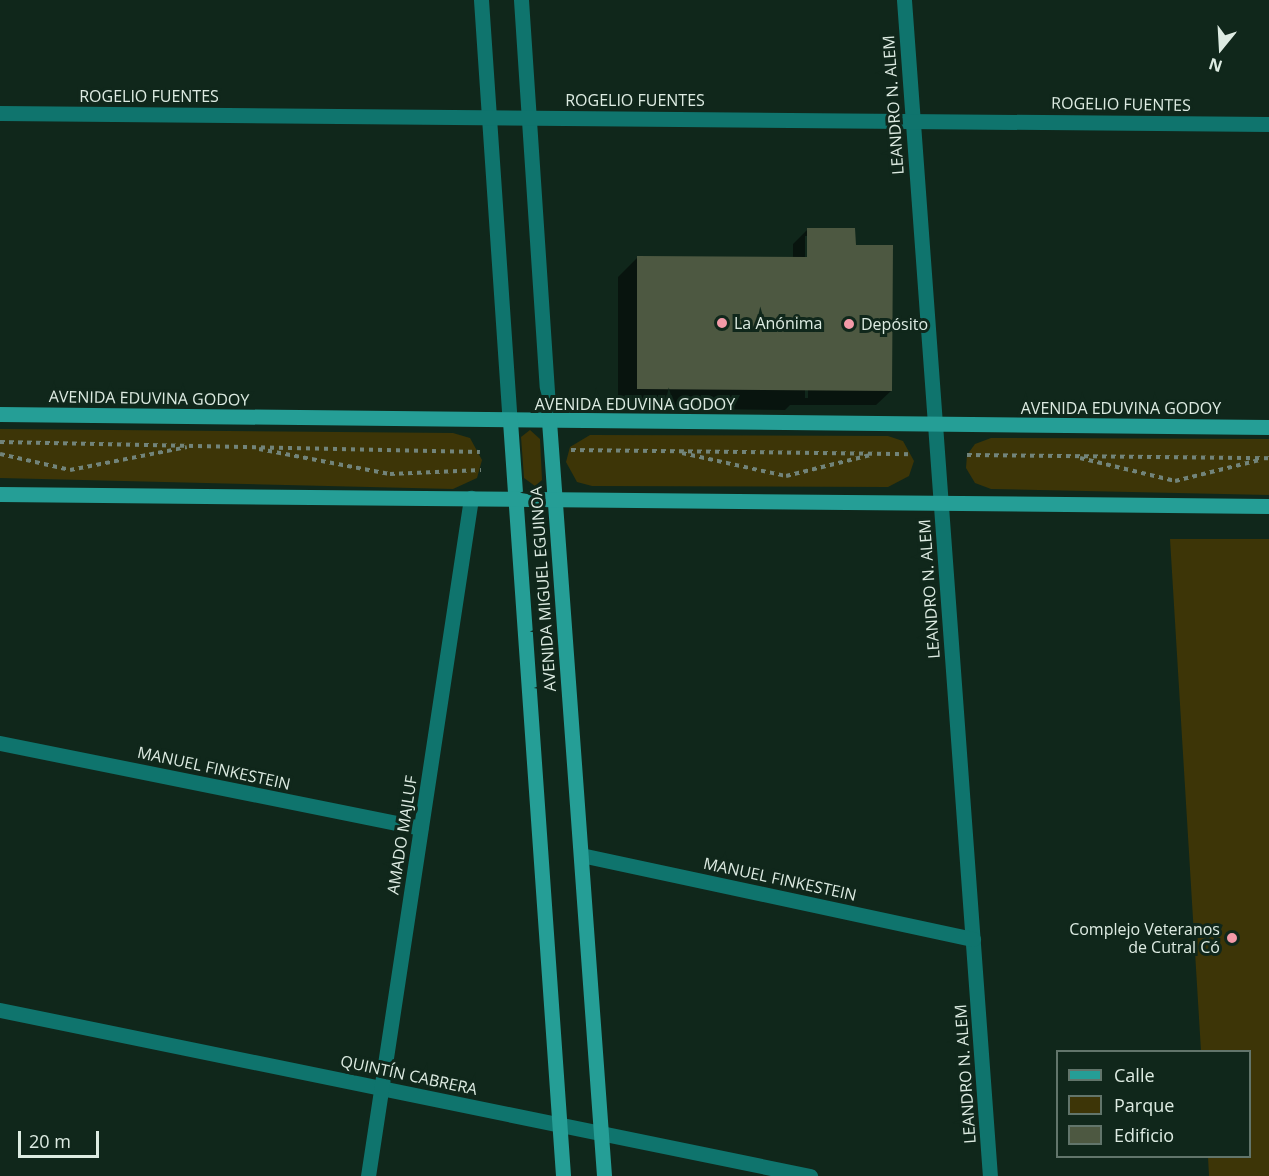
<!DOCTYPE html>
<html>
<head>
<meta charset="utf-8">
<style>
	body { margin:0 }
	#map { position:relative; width:1269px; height:1176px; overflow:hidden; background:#10271b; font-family:"Open Sans",sans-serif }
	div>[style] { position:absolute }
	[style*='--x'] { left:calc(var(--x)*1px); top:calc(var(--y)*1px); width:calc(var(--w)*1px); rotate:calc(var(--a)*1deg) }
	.green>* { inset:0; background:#3d3507 }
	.shadow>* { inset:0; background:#0007 }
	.building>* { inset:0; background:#4d5841 }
	.path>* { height:4px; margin-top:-2px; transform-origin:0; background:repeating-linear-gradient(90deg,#72847a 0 4.5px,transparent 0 9px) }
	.street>* { height:15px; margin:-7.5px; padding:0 7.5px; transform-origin:7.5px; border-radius:7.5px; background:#0f746d }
	.secondary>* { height:15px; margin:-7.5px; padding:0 7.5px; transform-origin:7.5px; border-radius:7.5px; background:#259e96 }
	.dots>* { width:16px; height:16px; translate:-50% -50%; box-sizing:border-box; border:3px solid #10271b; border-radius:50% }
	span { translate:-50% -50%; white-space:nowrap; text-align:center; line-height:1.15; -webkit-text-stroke:6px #10271b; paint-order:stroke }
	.street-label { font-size:16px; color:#ddebe2 }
	.poi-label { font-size:16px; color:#ddebe2 }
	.left { translate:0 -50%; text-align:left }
	.right { translate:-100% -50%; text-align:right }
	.legend { position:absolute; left:1056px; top:1050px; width:195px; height:108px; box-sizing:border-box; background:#10271b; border:2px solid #62756b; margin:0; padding:8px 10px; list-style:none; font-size:18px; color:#ddebe2 }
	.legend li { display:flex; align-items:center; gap:12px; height:30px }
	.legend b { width:30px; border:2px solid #62756b }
	.north { position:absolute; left:1191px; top:18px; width:60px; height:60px; -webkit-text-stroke:4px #10271b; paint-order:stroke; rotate:198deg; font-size:16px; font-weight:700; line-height:24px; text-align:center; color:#ddebe2 }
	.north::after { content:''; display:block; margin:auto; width:21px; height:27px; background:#ddebe2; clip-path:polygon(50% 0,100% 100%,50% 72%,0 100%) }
	.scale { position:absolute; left:18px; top:1131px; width:81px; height:27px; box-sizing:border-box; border:3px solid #ddebe2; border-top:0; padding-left:8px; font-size:18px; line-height:21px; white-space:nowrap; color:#ddebe2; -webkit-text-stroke:4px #10271b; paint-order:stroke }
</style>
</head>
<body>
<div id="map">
	<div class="green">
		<div style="clip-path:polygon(0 429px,453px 433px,470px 438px,482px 460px,477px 478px,453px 489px,0 478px)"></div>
		<div style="clip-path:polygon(530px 430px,540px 439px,542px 480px,535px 486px,524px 478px,521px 437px)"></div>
		<div style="clip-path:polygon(590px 435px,888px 436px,903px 441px,914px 461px,909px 476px,888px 487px,592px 486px,577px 482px,566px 462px,570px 447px)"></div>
		<div style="clip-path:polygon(991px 438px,1269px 439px,1269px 495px,991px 489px,975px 483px,966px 468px,967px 455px,975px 444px)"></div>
		<div style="clip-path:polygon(1170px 539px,1269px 539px,1269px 1176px,1209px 1176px,1208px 1157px,1250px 1156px,1250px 1052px,1201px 1051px)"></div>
	</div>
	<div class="shadow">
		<div style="clip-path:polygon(evenodd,808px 229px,854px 246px,891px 391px,876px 405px,790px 405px,785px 410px,618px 408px,618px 277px,638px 257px,793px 258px,793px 244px,808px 229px,805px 236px,808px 236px,808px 398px,805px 398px,805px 236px)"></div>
	</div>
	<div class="building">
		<div style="clip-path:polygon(807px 228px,855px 228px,856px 245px,893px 245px,892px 391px,637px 389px,637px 256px,807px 257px)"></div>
	</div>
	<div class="path">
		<div style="--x:0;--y:442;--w:480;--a:1.2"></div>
		<div style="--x:259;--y:449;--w:133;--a:10.8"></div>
		<div style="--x:390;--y:474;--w:91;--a:-2.5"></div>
		<div style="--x:571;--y:450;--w:342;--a:0.7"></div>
		<div style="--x:682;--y:453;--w:107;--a:12.5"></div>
		<div style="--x:786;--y:476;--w:87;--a:-14"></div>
		<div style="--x:0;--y:454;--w:72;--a:12.9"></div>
		<div style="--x:70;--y:470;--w:119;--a:-11.1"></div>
		<div style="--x:967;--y:455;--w:302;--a:0.6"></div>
		<div style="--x:1080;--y:458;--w:98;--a:13.6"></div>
		<div style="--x:1175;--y:481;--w:87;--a:-14"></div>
	</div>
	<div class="street">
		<div style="--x:481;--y:0;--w:422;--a:86.1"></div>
		<div style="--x:521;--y:0;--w:422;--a:86.2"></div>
		<div style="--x:904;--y:0;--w:1179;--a:85.82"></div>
		<div style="--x:0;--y:113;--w:1269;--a:0.5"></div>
		<div style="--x:0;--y:743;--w:429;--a:11.4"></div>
		<div style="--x:581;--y:855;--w:401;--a:12.1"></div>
		<div style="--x:0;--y:1010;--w:827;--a:11.58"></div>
		<div style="--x:368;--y:1176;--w:686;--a:-81.36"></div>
	</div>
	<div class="secondary">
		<div style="--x:0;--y:414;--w:1269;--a:0.59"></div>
		<div style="--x:510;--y:421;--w:757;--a:85.98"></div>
		<div style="--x:549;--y:421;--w:757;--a:85.83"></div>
		<div style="--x:0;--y:494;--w:1269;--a:0.54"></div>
	</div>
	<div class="dots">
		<div style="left:722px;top:323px;background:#f39aa8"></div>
		<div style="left:849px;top:324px;background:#f39aa8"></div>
		<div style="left:1232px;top:938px;background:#f39aa8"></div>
	</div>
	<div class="street-label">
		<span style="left:149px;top:96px">ROGELIO FUENTES</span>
		<span style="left:635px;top:100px">ROGELIO FUENTES</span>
		<span style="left:1121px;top:104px;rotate:1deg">ROGELIO FUENTES</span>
		<span style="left:893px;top:105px;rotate:-94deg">LEANDRO N. ALEM</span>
		<span style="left:149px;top:398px;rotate:1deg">AVENIDA EDUVINA GODOY</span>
		<span style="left:635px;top:404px">AVENIDA EDUVINA GODOY</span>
		<span style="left:1121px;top:408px">AVENIDA EDUVINA GODOY</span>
		<span style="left:543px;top:589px;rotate:-94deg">AVENIDA MIGUEL EGUINOA</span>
		<span style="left:929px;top:589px;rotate:-94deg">LEANDRO N. ALEM</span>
		<span style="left:214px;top:768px;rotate:12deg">MANUEL FINKESTEIN</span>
		<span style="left:402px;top:835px;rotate:-81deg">AMADO MAJLUF</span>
		<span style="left:780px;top:879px;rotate:12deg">MANUEL FINKESTEIN</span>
		<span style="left:965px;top:1074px;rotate:-94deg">LEANDRO N. ALEM</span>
		<span style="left:409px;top:1075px;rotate:12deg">QUINTÍN CABRERA</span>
	</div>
	<div class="poi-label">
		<span class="left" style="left:734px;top:323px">La Anónima</span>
		<span class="left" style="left:861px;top:324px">Depósito</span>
		<span class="right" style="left:1220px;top:938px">Complejo Veteranos<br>de Cutral Có</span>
	</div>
	<ul class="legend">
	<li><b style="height:8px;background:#259e96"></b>Calle</li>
	<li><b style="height:16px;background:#3d3507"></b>Parque</li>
	<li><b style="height:16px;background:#4d5841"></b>Edificio</li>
	</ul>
	<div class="north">N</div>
	<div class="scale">20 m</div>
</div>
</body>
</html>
